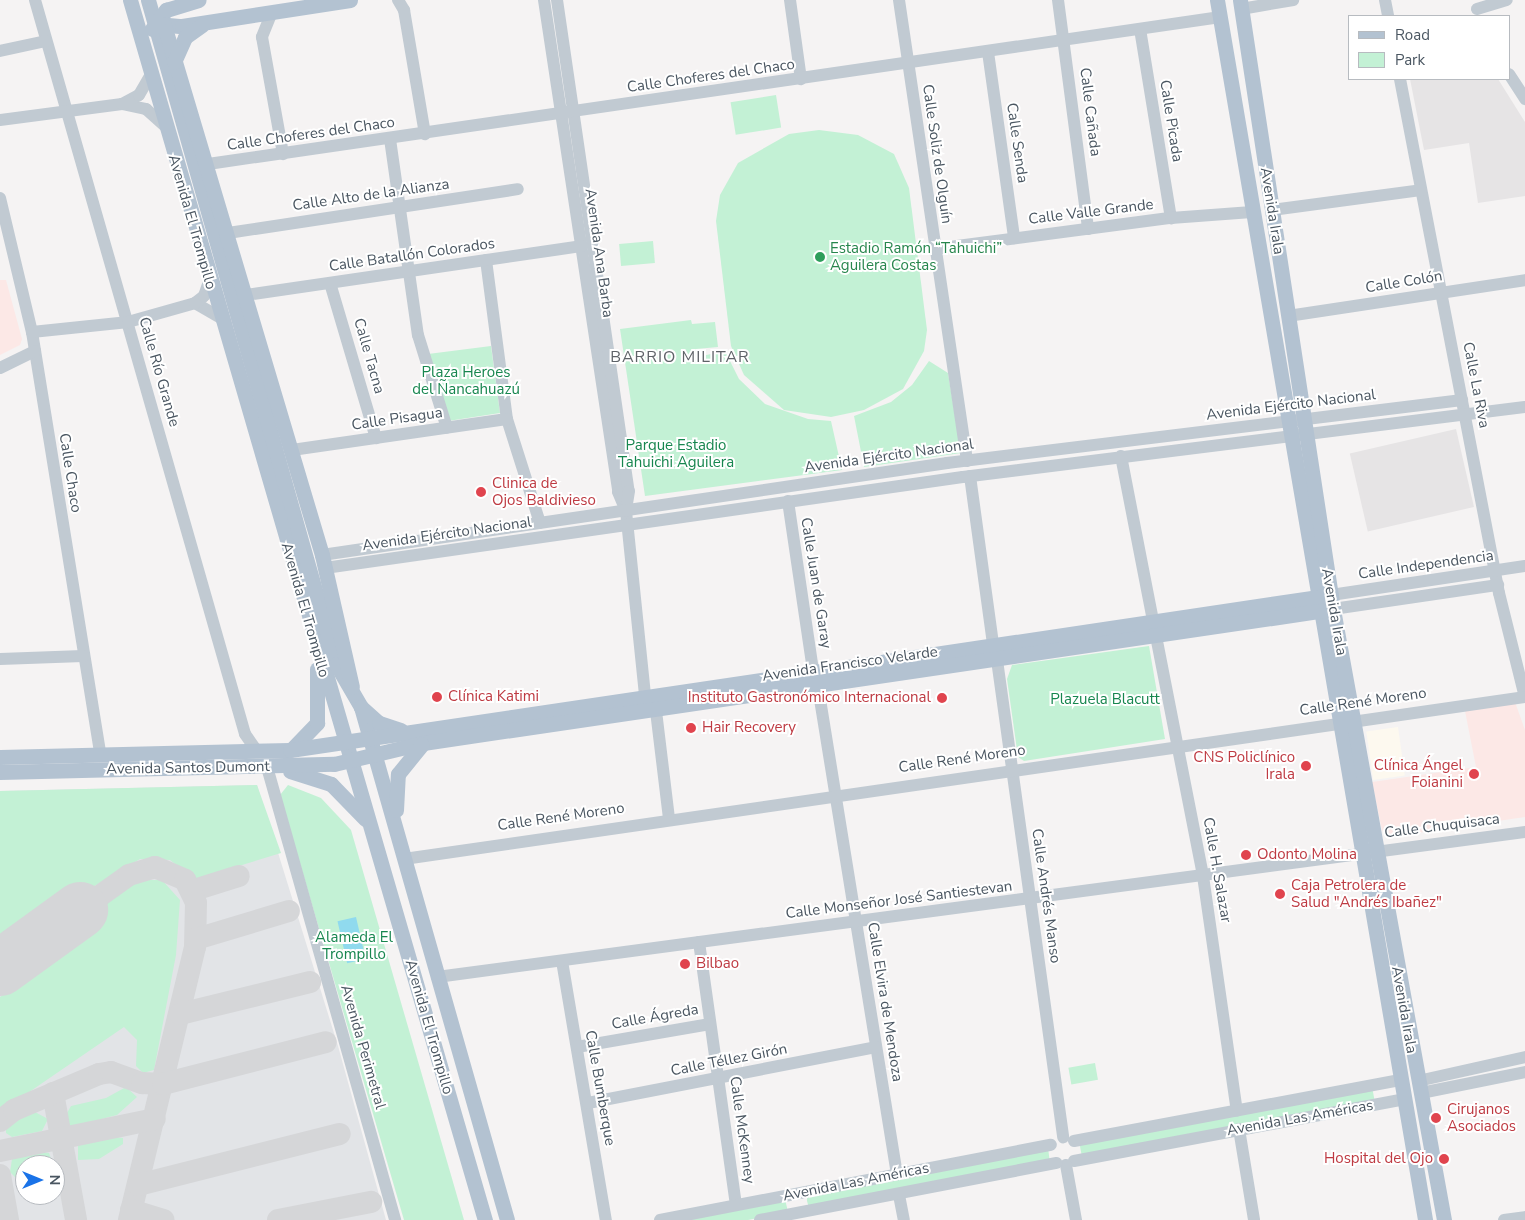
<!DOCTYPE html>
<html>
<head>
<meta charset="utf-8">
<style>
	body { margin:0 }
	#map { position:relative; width:1525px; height:1220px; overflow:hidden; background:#f5f3f3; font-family:"Nunito Sans",sans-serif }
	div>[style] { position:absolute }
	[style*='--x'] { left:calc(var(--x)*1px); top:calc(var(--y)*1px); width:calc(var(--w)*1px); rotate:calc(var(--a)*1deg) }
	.commercial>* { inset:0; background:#fdf9ef; transform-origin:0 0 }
	.education>* { inset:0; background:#e6e4e5; transform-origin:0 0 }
	.medical>* { inset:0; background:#fce8e6 }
	.airport>* { inset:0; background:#e2e4e7 }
	.green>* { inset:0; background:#c3f1d5; transform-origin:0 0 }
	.water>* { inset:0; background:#90daee; transform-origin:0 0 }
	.taxiway>* { height:22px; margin:-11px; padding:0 11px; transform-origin:11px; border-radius:11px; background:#d5d6d8 }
	.runway>* { height:56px; margin:-28px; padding:0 28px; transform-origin:28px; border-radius:28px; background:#d5d6d8 }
	.minor>* { height:12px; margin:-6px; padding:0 6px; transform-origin:6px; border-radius:6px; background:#c1cad2 }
	.major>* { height:15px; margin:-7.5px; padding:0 7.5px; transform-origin:7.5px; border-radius:7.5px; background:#b3c2d1 }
	.dots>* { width:14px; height:14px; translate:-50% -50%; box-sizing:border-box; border:2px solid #fff; border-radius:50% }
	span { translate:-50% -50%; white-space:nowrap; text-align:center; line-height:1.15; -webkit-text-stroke:4px #fff; paint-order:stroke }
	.street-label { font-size:15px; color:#4a5661 }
	.leisure-label { font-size:15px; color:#27864d }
	.left { translate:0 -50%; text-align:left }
	.park-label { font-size:15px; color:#17864f }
	.health-label { font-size:15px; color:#be3a42 }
	.right { translate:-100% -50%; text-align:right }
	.neighbourhood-label { font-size:16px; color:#5f6368; letter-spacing:1px }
	.legend { position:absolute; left:1348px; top:15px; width:162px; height:65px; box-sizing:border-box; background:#fff; border:1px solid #b7bbc0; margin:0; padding:6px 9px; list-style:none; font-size:15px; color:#4a5661 }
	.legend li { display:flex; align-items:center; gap:10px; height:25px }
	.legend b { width:25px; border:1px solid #b7bbc0 }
	.north { position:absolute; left:15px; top:1155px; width:50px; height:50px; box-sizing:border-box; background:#fff; border:1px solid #b7bbc0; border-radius:50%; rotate:90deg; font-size:14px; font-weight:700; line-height:20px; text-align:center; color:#4a5661 }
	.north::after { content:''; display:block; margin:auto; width:18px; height:22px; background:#1a73e8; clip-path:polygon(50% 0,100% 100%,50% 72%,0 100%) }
</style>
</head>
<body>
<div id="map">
	<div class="commercial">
		<div style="left:1398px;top:727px;width:49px;height:32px;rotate:82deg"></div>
	</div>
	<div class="education">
		<div style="clip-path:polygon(1410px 79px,1498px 79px,1525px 122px,1525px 196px,1478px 203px,1469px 143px,1424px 150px)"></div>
		<div style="left:1456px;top:429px;width:80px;height:109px;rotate:77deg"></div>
	</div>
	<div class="medical">
		<div style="clip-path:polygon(0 280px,6px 280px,22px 339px,20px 345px,0 355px)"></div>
		<div style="clip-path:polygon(1515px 702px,1525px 730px,1525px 817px,1390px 837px,1382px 830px,1372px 782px,1476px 767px,1465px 711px)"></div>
	</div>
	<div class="airport">
		<div style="clip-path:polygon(evenodd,257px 785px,338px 1046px,386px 1220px,0 1220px,0 791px,257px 785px,25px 1165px,55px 1165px,55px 1195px,25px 1195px,25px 1165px)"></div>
	</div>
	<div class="green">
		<div style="left:776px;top:95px;width:33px;height:46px;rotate:81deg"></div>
		<div style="clip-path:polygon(819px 130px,858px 135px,894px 154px,909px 188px,927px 330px,924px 351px,903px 389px,864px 410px,831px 417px,784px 410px,744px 375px,731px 346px,716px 221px,720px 195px,738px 163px,789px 134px)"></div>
		<div style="left:653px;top:241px;width:22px;height:34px;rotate:85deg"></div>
		<div style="clip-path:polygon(691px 320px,692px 324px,715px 322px,718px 347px,696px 349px,697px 357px,725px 351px,739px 379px,765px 404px,808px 419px,831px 421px,842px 470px,645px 496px,620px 329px)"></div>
		<div style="clip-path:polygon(491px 346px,500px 413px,448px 421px,428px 354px)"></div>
		<div style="clip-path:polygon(929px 361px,948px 373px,961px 453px,864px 467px,854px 416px,891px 402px,912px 385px)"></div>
		<div style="clip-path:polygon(1149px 646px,1165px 739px,1024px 761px,1018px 757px,1007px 679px,1012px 665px)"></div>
		<div style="clip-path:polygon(257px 785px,281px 853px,206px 876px,198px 882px,170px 860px,140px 859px,76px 897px,68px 887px,0 937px,0 791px)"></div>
		<div style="clip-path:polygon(288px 785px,321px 798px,351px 830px,464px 1220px,404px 1220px,280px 795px)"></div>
		<div style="clip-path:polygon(139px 880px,162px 880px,180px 900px,176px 955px,154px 1070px,143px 1073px,136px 1066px,137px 1040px,124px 1027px,0 1112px,0 997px,98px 928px,89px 915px)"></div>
		<div style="left:1095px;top:1063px;width:17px;height:27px;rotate:80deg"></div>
		<div style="clip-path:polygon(126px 1087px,137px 1097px,117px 1115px,71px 1127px,64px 1118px,71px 1106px,106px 1098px)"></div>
		<div style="left:1372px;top:1087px;width:15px;height:298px;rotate:79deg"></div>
		<div style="clip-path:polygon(35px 1112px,48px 1119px,42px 1131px,12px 1137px,6px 1133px,6px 1124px,18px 1115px)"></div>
		<div style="clip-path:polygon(106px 1136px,123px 1138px,123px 1144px,99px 1159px,78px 1160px,78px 1144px)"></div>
		<div style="clip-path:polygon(1048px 1148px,1050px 1163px,809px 1208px,807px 1201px,807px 1194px)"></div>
		<div style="clip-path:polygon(33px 1151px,49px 1153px,53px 1164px,25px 1165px,25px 1176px,16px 1178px,10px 1172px,12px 1159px)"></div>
		<div style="clip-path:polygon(785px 1199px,788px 1212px,748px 1220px,680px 1220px)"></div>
	</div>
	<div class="water">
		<div style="left:356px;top:917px;width:43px;height:19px;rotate:77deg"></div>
	</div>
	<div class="taxiway">
		<div style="--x:191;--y:891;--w:50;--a:-17.4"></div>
		<div style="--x:80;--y:910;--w:60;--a:-35.5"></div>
		<div style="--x:129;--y:875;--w:27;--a:-17"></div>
		<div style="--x:155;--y:867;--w:33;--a:23"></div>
		<div style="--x:185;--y:880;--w:25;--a:64"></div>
		<div style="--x:196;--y:903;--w:44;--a:91.3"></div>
		<div style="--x:195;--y:947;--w:281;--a:103.6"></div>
		<div style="--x:196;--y:939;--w:97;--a:-16.8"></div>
		<div style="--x:180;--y:1014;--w:134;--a:-13.8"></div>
		<div style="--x:53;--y:1093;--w:129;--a:79.7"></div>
		<div style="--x:0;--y:1121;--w:18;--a:-38"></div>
		<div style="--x:14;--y:1110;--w:92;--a:-23"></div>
		<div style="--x:99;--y:1074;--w:12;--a:-9"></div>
		<div style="--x:111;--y:1072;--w:33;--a:20"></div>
		<div style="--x:142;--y:1083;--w:21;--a:3"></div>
		<div style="--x:163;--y:1084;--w:168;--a:-14.4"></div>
		<div style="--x:0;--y:1151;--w:158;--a:-11.7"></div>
		<div style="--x:0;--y:1175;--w:46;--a:79.9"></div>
		<div style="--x:138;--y:1185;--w:208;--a:-14.2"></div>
		<div style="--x:131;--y:1210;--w:34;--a:17"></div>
		<div style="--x:278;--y:1220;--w:95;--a:-11"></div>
	</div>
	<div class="runway">
		<div style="--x:0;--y:968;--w:99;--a:-35.9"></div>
	</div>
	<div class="minor">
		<div style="--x:35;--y:0;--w:763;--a:74.03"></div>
		<div style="--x:245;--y:734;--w:21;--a:55"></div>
		<div style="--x:398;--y:0;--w:12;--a:59"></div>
		<div style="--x:404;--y:10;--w:126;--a:80.4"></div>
		<div style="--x:544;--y:0;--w:498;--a:81.4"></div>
		<div style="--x:618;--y:492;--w:21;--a:67"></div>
		<div style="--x:626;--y:511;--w:184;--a:84.1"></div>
		<div style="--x:557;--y:0;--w:496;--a:81.7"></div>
		<div style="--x:629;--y:491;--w:20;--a:99"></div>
		<div style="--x:790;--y:0;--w:80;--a:82.1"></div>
		<div style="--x:899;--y:0;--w:466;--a:81.6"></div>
		<div style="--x:1058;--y:0;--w:231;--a:82.5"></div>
		<div style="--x:1385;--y:0;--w:16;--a:79"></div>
		<div style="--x:1241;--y:9;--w:53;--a:-9.8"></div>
		<div style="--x:1477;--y:9;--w:31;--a:-17"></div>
		<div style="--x:272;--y:12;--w:27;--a:112"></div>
		<div style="--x:262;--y:37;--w:119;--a:79.8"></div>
		<div style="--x:1140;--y:29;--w:192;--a:80.7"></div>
		<div style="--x:0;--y:51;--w:47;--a:-12.3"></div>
		<div style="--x:988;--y:52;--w:188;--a:82"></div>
		<div style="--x:1509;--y:74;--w:30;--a:57"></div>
		<div style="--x:1400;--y:79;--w:523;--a:79.1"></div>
		<div style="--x:1499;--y:593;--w:107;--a:76"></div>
		<div style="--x:122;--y:104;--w:25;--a:12"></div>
		<div style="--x:146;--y:109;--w:24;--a:42"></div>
		<div style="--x:0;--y:120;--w:123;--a:-7.5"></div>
		<div style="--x:122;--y:104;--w:19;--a:-28"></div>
		<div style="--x:139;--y:95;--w:20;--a:-60"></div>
		<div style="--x:390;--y:139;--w:198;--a:81.9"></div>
		<div style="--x:418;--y:335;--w:97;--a:72.7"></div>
		<div style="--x:208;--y:164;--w:1023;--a:-8.26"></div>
		<div style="--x:0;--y:198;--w:138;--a:76.6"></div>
		<div style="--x:32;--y:332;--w:427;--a:80.8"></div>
		<div style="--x:1272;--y:210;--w:150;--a:-7.6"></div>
		<div style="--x:228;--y:233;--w:293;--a:-8.6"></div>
		<div style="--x:934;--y:249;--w:239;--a:-7.5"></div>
		<div style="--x:1171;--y:218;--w:81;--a:-4.2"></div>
		<div style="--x:486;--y:260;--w:160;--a:82.5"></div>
		<div style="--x:507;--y:419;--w:109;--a:72.4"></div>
		<div style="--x:330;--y:283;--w:162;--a:73.5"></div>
		<div style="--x:246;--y:295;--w:340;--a:-8.3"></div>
		<div style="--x:195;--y:303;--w:30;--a:30"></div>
		<div style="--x:1288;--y:316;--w:240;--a:-8.6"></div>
		<div style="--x:32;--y:332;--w:97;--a:-5.9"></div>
		<div style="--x:128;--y:322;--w:70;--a:-15.8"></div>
		<div style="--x:195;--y:303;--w:11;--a:-38"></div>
		<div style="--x:204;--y:296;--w:18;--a:-71"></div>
		<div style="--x:0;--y:368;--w:39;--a:-26"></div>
		<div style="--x:292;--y:450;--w:217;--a:-8.2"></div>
		<div style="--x:1121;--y:456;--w:168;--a:79"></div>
		<div style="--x:970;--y:476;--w:170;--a:82.2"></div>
		<div style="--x:788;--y:501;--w:171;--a:81.6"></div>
		<div style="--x:322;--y:555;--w:632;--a:-8.37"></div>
		<div style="--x:947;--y:463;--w:519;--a:-6.97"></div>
		<div style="--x:325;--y:568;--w:644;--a:-8.12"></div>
		<div style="--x:963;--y:477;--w:566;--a:-7.1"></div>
		<div style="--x:1331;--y:595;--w:196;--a:-8.5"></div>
		<div style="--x:1333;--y:609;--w:167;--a:-8.3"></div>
		<div style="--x:1156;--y:636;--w:245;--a:78.9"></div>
		<div style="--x:1203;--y:876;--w:237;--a:81.8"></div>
		<div style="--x:0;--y:659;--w:83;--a:-2.1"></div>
		<div style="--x:997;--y:660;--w:482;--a:82.1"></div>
		<div style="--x:818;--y:687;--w:493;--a:80.8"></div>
		<div style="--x:656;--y:711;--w:109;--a:83.1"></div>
		<div style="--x:267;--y:767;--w:471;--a:74.2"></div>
		<div style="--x:404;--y:859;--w:1133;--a:-8.22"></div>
		<div style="--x:699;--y:942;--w:265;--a:82"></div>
		<div style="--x:562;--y:961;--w:263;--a:80.4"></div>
		<div style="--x:437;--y:977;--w:1098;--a:-7.59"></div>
		<div style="--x:577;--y:1047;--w:135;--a:-9.8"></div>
		<div style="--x:1418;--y:1081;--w:110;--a:-12.6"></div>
		<div style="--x:1421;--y:1093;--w:106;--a:-11.4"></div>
		<div style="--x:588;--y:1103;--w:293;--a:-11"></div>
		<div style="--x:1239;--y:1129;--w:92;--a:80.6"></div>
		<div style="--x:1074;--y:1141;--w:333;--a:-10.6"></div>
		<div style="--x:1074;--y:1161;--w:337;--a:-10.6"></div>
		<div style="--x:1066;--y:1165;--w:56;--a:79.7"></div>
		<div style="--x:899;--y:1195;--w:25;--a:79"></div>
		<div style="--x:660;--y:1220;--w:398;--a:-10.9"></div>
		<div style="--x:760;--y:1220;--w:302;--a:-10.9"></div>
		<div style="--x:1504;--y:1220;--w:21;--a:-8"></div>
	</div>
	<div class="major">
		<div style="--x:130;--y:0;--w:1271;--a:73.78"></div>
		<div style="--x:148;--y:0;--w:690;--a:74.19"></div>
		<div style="--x:336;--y:664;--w:50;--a:59.8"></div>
		<div style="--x:361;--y:707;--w:533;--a:74.11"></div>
		<div style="--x:1217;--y:0;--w:1238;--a:80.32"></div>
		<div style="--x:1240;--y:0;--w:616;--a:81.32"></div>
		<div style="--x:1333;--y:609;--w:621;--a:79.7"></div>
		<div style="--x:157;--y:24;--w:25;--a:5"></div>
		<div style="--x:182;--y:26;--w:170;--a:-8.8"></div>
		<div style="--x:164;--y:25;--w:553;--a:73.4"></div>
		<div style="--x:322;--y:555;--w:135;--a:77.2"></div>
		<div style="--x:152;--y:29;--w:24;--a:-54"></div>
		<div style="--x:166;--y:10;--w:34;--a:-17"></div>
		<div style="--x:174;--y:62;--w:27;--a:-66"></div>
		<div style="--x:185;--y:37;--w:21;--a:-35"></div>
		<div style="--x:361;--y:707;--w:24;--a:42"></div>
		<div style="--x:379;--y:723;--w:23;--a:18"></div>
		<div style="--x:293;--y:748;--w:35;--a:-46"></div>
		<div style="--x:317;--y:723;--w:54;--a:-90"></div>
		<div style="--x:0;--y:757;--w:290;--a:-1.4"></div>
		<div style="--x:290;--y:750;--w:1052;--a:-8.47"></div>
		<div style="--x:290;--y:771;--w:43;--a:17.6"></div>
		<div style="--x:331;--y:784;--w:49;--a:45.8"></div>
		<div style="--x:0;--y:772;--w:334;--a:-1.4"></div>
		<div style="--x:334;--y:764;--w:91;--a:-13.3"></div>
		<div style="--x:423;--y:743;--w:920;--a:-8.38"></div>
		<div style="--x:396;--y:810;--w:36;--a:-87"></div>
		<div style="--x:398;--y:774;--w:38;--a:-51"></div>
	</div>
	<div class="dots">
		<div style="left:820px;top:257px;background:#2e9e5b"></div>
		<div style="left:481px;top:492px;background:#e0444e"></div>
		<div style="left:437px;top:697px;background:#e0444e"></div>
		<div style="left:942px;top:698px;background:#e0444e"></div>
		<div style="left:691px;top:728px;background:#e0444e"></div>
		<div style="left:1306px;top:766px;background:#e0444e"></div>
		<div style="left:1474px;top:774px;background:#e0444e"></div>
		<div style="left:1246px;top:855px;background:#e0444e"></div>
		<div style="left:1280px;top:894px;background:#e0444e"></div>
		<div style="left:685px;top:964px;background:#e0444e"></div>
		<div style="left:1436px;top:1118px;background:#e0444e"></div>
		<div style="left:1444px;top:1159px;background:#e0444e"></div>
	</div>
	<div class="street-label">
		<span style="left:711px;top:76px;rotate:-8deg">Calle Choferes del Chaco</span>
		<span style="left:1090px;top:112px;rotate:83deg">Calle Cañada</span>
		<span style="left:1171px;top:121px;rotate:81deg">Calle Picada</span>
		<span style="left:311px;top:134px;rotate:-8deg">Calle Choferes del Chaco</span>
		<span style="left:1017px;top:143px;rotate:82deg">Calle Senda</span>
		<span style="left:937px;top:154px;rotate:82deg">Calle Soliz de Olguín</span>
		<span style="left:371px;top:195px;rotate:-8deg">Calle Alto de la Alianza</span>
		<span style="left:1272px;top:211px;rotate:81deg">Avenida Irala</span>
		<span style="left:1091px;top:212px;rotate:-7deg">Calle Valle Grande</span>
		<span style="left:192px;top:222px;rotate:74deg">Avenida El Trompillo</span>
		<span style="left:599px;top:253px;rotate:82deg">Avenida Ana Barba</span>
		<span style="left:412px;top:255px;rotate:-8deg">Calle Batallón Colorados</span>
		<span style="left:1404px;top:282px;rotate:-9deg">Calle Colón</span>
		<span style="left:369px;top:356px;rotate:74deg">Calle Tacna</span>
		<span style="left:159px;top:372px;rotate:74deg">Calle Río Grande</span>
		<span style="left:1476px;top:385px;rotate:79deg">Calle La Riva</span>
		<span style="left:1291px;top:405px;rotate:-7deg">Avenida Ejército Nacional</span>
		<span style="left:397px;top:419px;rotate:-8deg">Calle Pisagua</span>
		<span style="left:889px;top:456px;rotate:-8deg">Avenida Ejército Nacional</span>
		<span style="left:70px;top:473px;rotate:81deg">Calle Chaco</span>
		<span style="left:447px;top:534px;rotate:-8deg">Avenida Ejército Nacional</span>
		<span style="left:1426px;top:565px;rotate:-8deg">Calle Independencia</span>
		<span style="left:816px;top:583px;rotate:81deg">Calle Juan de Garay</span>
		<span style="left:305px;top:610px;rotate:74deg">Avenida El Trompillo</span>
		<span style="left:1334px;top:612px;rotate:80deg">Avenida Irala</span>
		<span style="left:850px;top:664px;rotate:-8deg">Avenida Francisco Velarde</span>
		<span style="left:1363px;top:702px;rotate:-8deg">Calle René Moreno</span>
		<span style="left:962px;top:759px;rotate:-8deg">Calle René Moreno</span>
		<span style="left:188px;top:768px;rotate:-1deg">Avenida Santos Dumont</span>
		<span style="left:561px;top:817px;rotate:-8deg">Calle René Moreno</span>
		<span style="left:1442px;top:826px;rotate:-7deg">Calle Chuquisaca</span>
		<span style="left:1217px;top:870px;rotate:80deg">Calle H. Salazar</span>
		<span style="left:1046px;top:896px;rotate:82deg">Calle Andrés Manso</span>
		<span style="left:899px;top:900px;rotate:-7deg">Calle Monseñor José Santiestevan</span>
		<span style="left:885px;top:1002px;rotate:81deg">Calle Elvira de Mendoza</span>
		<span style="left:1404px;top:1010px;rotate:80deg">Avenida Irala</span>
		<span style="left:655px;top:1017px;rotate:-10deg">Calle Ágreda</span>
		<span style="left:429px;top:1027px;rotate:74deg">Avenida El Trompillo</span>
		<span style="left:363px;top:1047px;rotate:74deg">Avenida Perimetral</span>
		<span style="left:729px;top:1060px;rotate:-11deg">Calle Téllez Girón</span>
		<span style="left:600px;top:1088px;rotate:80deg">Calle Bumberque</span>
		<span style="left:1300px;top:1118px;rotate:-10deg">Avenida Las Américas</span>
		<span style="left:742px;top:1130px;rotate:82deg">Calle McKenney</span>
		<span style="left:856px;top:1182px;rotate:-11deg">Avenida Las Américas</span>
	</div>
	<div class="leisure-label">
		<span class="left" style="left:830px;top:257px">Estadio Ramón “Tahuichi”<br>Aguilera Costas</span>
	</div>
	<div class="park-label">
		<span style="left:466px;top:381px">Plaza Heroes<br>del Ñancahuazú</span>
		<span style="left:676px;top:454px">Parque Estadio<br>Tahuichi Aguilera</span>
		<span style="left:1105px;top:700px">Plazuela Blacutt</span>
		<span style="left:354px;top:946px">Alameda El<br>Trompillo</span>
	</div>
	<div class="health-label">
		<span class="left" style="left:492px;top:492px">Clinica de<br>Ojos Baldivieso</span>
		<span class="left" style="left:448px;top:697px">Clínica Katimi</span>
		<span class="right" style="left:931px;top:698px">Instituto Gastronómico Internacional</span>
		<span class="left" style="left:702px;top:728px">Hair Recovery</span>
		<span class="right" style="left:1295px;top:766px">CNS Policlínico<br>Irala</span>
		<span class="right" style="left:1463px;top:774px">Clínica Ángel<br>Foianini</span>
		<span class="left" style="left:1257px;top:855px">Odonto Molina</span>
		<span class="left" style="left:1291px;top:894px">Caja Petrolera de<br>Salud "Andrés Ibañez"</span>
		<span class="left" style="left:696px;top:964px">Bilbao</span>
		<span class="left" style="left:1447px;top:1118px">Cirujanos<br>Asociados</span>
		<span class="right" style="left:1433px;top:1159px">Hospital del Ojo</span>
	</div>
	<div class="neighbourhood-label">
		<span style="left:680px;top:357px">BARRIO MILITAR</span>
	</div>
	<ul class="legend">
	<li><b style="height:6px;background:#b3c2d1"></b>Road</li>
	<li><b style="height:14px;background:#c3f1d5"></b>Park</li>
	</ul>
	<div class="north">N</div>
</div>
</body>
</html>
